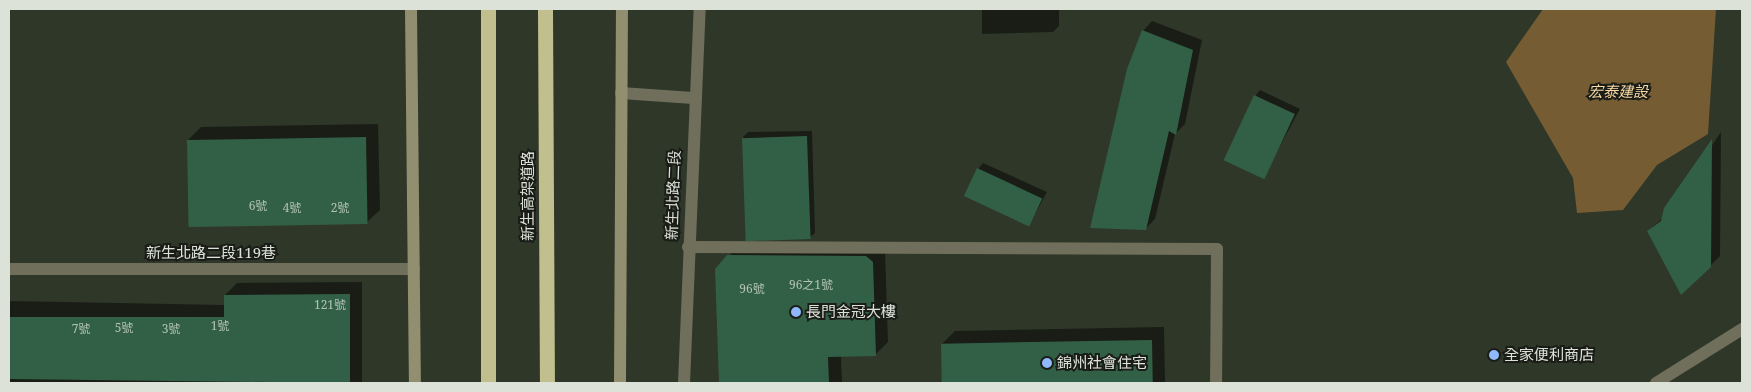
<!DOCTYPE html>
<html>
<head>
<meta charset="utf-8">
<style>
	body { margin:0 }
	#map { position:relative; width:1751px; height:392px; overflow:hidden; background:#2f3729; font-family:"Noto Serif","Noto Sans TC",serif }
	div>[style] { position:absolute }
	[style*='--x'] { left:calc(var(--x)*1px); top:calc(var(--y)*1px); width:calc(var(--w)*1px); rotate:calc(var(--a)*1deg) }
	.forest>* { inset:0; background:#755c32 }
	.shadow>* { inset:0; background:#0007 }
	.building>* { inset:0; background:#326046; transform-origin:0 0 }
	.lane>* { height:12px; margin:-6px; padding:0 6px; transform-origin:6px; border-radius:6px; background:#706f5b }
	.street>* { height:12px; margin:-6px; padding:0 6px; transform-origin:6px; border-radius:6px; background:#706f5b }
	.secondary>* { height:12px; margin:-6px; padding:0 6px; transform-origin:6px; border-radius:6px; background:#918f6f }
	.highway>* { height:15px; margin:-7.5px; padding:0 7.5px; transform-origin:7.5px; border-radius:7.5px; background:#c1bf8d }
	.dots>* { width:14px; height:14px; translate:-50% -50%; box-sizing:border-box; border:2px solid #1a1d17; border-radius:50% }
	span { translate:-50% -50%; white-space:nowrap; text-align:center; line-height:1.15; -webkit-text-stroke:4px #1a1d17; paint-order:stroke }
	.number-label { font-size:12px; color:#b2c2b4 }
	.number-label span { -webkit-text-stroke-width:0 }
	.park-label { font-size:15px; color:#fad9a4; font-style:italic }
	.street-label { font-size:15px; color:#dde2d9 }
	.poi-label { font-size:15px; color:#dde2d9 }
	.left { translate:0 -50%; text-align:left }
	.frame { position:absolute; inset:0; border:10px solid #dde2d9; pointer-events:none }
</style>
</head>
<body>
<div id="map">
	<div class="forest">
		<div style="clip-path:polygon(1543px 9px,1716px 9px,1708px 134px,1657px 165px,1623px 210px,1577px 213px,1573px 178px,1506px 62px)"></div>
	</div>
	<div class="shadow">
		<div style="clip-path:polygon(982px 9px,1059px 9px,1059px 26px,1053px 32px,982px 34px)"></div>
		<div style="clip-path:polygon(1152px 21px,1202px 40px,1185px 124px,1175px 134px,1155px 219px,1145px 229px,1143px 31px)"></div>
		<div style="clip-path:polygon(1260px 90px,1300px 109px,1262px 179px,1255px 96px)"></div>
		<div style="clip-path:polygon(378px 124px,380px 210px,367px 222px,188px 140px,201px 127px)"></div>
		<div style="clip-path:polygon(812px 131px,815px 233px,809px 238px,743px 137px,748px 132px)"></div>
		<div style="clip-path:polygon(1721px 132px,1720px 256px,1710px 266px,1648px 231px,1663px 218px)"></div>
		<div style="clip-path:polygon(983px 163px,1047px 192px,1029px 225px,978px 169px)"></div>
		<div style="clip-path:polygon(741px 243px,885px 249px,888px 342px,875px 355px,841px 356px,842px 383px,720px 383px,717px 269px)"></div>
		<div style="clip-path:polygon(362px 282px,362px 383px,9px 383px,9px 301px,225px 305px,225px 295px,237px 283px)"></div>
		<div style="clip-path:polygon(1164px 327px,1165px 383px,943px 383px,942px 344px,955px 331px)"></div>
	</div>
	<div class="building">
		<div style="clip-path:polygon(1142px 30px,1193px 50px,1176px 135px,1169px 131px,1146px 230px,1090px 228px,1127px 69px)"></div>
		<div style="left:1254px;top:95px;width:45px;height:72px;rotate:25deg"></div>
		<div style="left:807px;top:136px;width:103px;height:65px;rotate:88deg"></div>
		<div style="left:366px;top:137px;width:87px;height:179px;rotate:89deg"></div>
		<div style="clip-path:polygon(1712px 139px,1711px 267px,1681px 295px,1647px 231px,1661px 221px,1664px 208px)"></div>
		<div style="left:977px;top:168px;width:72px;height:31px;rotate:25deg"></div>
		<div style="clip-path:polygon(727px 255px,866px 256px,873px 262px,876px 356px,828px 357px,829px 383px,719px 383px,715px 269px)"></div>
		<div style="clip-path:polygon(350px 294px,350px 383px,9px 379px,9px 317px,224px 317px,224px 295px)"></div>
		<div style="left:1152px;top:340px;width:43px;height:211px;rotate:89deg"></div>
	</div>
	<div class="lane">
		<div style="--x:688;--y:247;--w:529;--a:0.22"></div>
		<div style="--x:1217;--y:249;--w:134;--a:90.4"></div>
		<div style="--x:9;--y:269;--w:405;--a:0"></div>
	</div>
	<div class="street">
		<div style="--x:621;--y:93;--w:72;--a:4"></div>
		<div style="--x:684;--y:383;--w:374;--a:-87.6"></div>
		<div style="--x:1656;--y:383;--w:102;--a:-32.1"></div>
	</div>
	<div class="secondary">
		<div style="--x:411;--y:9;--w:374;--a:89.4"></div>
		<div style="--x:620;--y:383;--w:374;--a:-89.7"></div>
	</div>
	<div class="highway">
		<div style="--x:488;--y:9;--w:374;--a:90"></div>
		<div style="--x:545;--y:9;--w:374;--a:89.7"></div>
	</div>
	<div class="dots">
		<div style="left:796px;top:312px;background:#8fb8fd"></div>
		<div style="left:1494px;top:355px;background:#8fb8fd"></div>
		<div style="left:1047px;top:363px;background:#8fb8fd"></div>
	</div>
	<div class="number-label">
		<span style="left:258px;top:206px">6號</span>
		<span style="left:292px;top:208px">4號</span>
		<span style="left:340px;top:208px">2號</span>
		<span style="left:811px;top:285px">96之1號</span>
		<span style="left:752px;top:289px">96號</span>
		<span style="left:330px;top:305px">121號</span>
		<span style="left:220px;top:326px">1號</span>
		<span style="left:124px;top:328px">5號</span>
		<span style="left:81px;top:329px">7號</span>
		<span style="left:171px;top:329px">3號</span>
	</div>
	<div class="park-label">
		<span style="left:1618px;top:92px">宏泰建設</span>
	</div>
	<div class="street-label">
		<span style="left:673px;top:195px;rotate:-88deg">新生北路二段</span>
		<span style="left:528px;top:196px;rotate:-90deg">新生高架道路</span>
		<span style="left:211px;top:253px">新生北路二段119巷</span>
	</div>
	<div class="poi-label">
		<span class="left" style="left:806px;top:312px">長門金冠大樓</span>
		<span class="left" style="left:1504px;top:355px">全家便利商店</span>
		<span class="left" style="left:1057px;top:363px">錦州社會住宅</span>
	</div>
	<div class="frame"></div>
</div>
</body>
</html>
